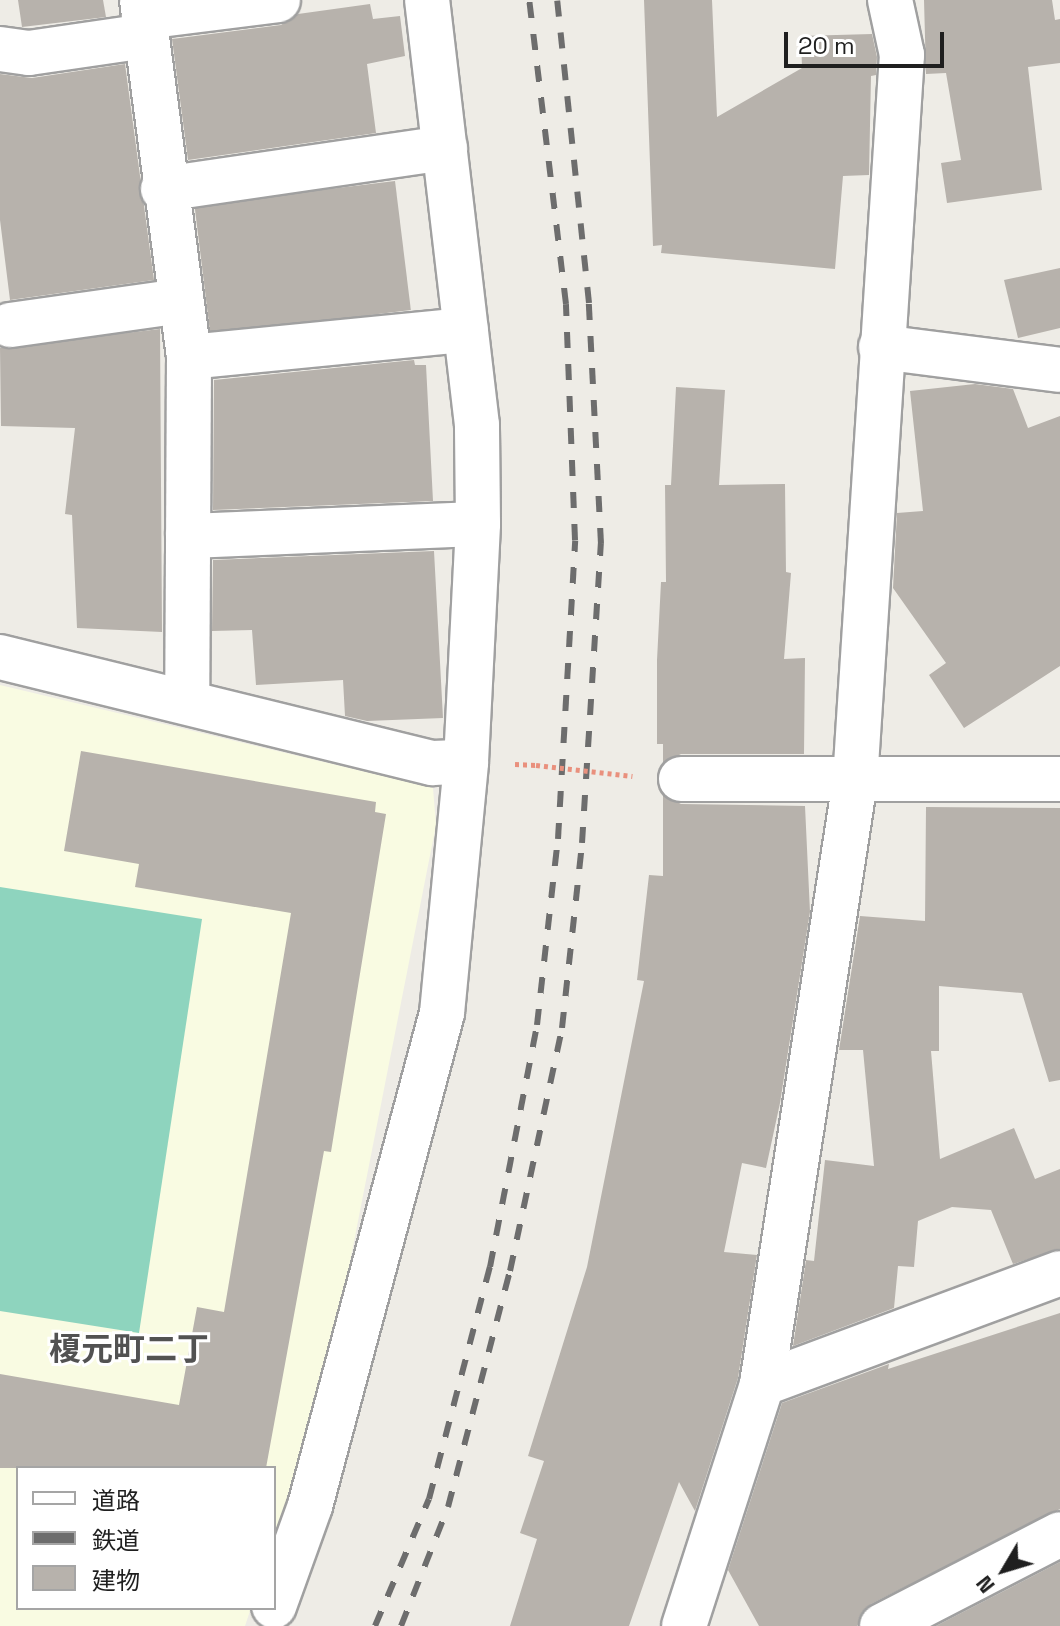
<!DOCTYPE html>
<html>
<head>
<meta charset="utf-8">
<style>
	body { margin:0 }
	#map { position:relative; width:1060px; height:1626px; overflow:hidden; background:#eeece6; font-family:"Space Grotesk","Noto Sans JP",sans-serif }
	div>[style] { position:absolute }
	[style*='--x'] { left:calc(var(--x)*1px); top:calc(var(--y)*1px); width:calc(var(--w)*1px); rotate:calc(var(--a)*1deg) }
	.education>* { inset:0; background:#f9fbe2 }
	.pitch>* { inset:0; background:#8ed4be }
	.building>* { inset:0; background:#b7b2ac; transform-origin:0 0 }
	.path>* { height:5px; margin-top:-2.5px; transform-origin:0; background:repeating-linear-gradient(90deg,#e9907d 0 4px,transparent 0 8px) }
	.roads { filter:drop-shadow(2px 0 #a0a0a0) drop-shadow(-2px 0 #a0a0a0) drop-shadow(0 2px #a0a0a0) drop-shadow(0 -2px #a0a0a0) }
	.minor>* { height:44px; margin:-22px; padding:0 22px; transform-origin:22px; border-radius:22px; background:#fff }
	.rail>* { height:6px; margin-top:-3px; transform-origin:0; background:repeating-linear-gradient(90deg,#6d6d6d 0 16px,transparent 0 32px) }
	.path-bridge>* { height:5px; margin-top:-2.5px; transform-origin:0; background:repeating-linear-gradient(90deg,#e9907d 0 4px,transparent 0 8px) }
	span { translate:-50% -50%; white-space:nowrap; text-align:center; line-height:1.15; -webkit-text-stroke:6px #fff; paint-order:stroke }
	.neighbourhood-label { font-size:32px; color:#525252; font-weight:700 }
	.legend { position:absolute; left:16px; top:1466px; width:260px; height:144px; box-sizing:border-box; background:#fff; border:2px solid #a5a5a5; margin:0; padding:10px 14px; list-style:none; font-size:24px; color:#1f1f1f }
	.legend li { display:flex; align-items:center; gap:16px; height:40px }
	.legend b { width:40px; border:2px solid #a5a5a5 }
	.north { position:absolute; left:964px; top:1530px; width:80px; height:80px; -webkit-text-stroke:6px #fff; paint-order:stroke; rotate:232deg; font-size:22px; font-weight:700; line-height:32px; text-align:center; color:#1f1f1f }
	.north::after { content:''; display:block; margin:auto; width:28px; height:36px; background:#1f1f1f; clip-path:polygon(50% 0,100% 100%,50% 72%,0 100%) }
	.scale { position:absolute; left:784px; top:32px; width:160px; height:36px; box-sizing:border-box; border:4px solid #1f1f1f; border-top:0; padding-left:10px; font-size:24px; line-height:28px; white-space:nowrap; color:#1f1f1f; -webkit-text-stroke:6px #fff; paint-order:stroke }
</style>
</head>
<body>
<div id="map">
	<div class="education">
		<div style="clip-path:polygon(0 685px,433px 788px,436px 825px,322px 1404px,274px 1542px,274px 1468px,18px 1468px,18px 1608px,251px 1608px,245px 1626px,0 1626px)"></div>
	</div>
	<div class="pitch">
		<div style="clip-path:polygon(0 887px,202px 919px,139px 1333px,0 1311px)"></div>
	</div>
	<div class="building">
		<div style="clip-path:polygon(18px 0,103px 0,106px 17px,22px 27px)"></div>
		<div style="clip-path:polygon(644px 0,712px 0,717px 117px,802px 68px,801px 36px,872px 34px,877px 57px,876px 75px,871px 76px,869px 175px,843px 176px,835px 269px,661px 253px,662px 245px,653px 246px)"></div>
		<div style="clip-path:polygon(924px 0,1052px 0,1055px 20px,1060px 19px,1060px 63px,1028px 67px,1042px 190px,947px 203px,941px 163px,961px 160px,946px 73px,926px 74px)"></div>
		<div style="clip-path:polygon(370px 4px,373px 19px,400px 16px,405px 56px,367px 64px,376px 133px,188px 160px,172px 39px,281px 25px,298px 14px)"></div>
		<div style="clip-path:polygon(125px 64px,154px 280px,10px 300px,0 220px,0 74px,32px 78px)"></div>
		<div style="left:395px;top:181px;width:130px;height:202px;rotate:83deg"></div>
		<div style="clip-path:polygon(1060px 268px,1060px 328px,1018px 338px,1004px 280px)"></div>
		<div style="clip-path:polygon(160px 329px,162px 632px,77px 628px,72px 515px,65px 514px,75px 428px,1px 426px,0 348px)"></div>
		<div style="clip-path:polygon(414px 360px,415px 365px,426px 365px,433px 501px,213px 510px,214px 380px)"></div>
		<div style="clip-path:polygon(975px 384px,1013px 389px,1028px 428px,1060px 416px,1060px 666px,964px 728px,929px 675px,946px 663px,893px 588px,897px 513px,923px 511px,910px 391px)"></div>
		<div style="clip-path:polygon(676px 387px,725px 390px,719px 485px,785px 484px,786px 572px,791px 573px,784px 659px,805px 658px,804px 754px,681px 754px,663px 763px,663px 744px,657px 744px,657px 660px,661px 582px,666px 582px,665px 485px,671px 485px)"></div>
		<div style="clip-path:polygon(434px 551px,443px 718px,367px 721px,345px 716px,343px 680px,256px 685px,252px 630px,212px 631px,213px 560px)"></div>
		<div style="clip-path:polygon(81px 751px,376px 802px,375px 812px,386px 814px,331px 1152px,324px 1151px,266px 1468px,0 1468px,0 1374px,179px 1405px,197px 1307px,224px 1312px,291px 913px,135px 887px,139px 864px,64px 851px)"></div>
		<div style="clip-path:polygon(663px 795px,681px 804px,805px 806px,810px 912px,780px 1103px,766px 1168px,742px 1163px,724px 1252px,757px 1255px,738px 1378px,695px 1511px,679px 1482px,629px 1626px,510px 1626px,537px 1539px,520px 1533px,544px 1461px,528px 1456px,587px 1267px,644px 981px,637px 980px,649px 875px,663px 876px)"></div>
		<div style="clip-path:polygon(926px 807px,1060px 808px,1060px 1080px,1049px 1082px,1022px 993px,939px 986px,939px 1051px,931px 1051px,940px 1159px,1014px 1128px,1035px 1179px,1060px 1169px,1060px 1249px,1013px 1264px,991px 1210px,952px 1207px,918px 1221px,914px 1267px,898px 1266px,894px 1308px,793px 1346px,806px 1260px,814px 1261px,825px 1160px,874px 1166px,863px 1050px,839px 1050px,860px 916px,925px 921px)"></div>
		<div style="clip-path:polygon(1060px 1313px,1060px 1509px,871px 1604px,857px 1626px,759px 1626px,728px 1570px,782px 1403px,889px 1364px,888px 1369px)"></div>
		<div style="clip-path:polygon(1060px 1562px,1060px 1626px,936px 1626px)"></div>
	</div>
	<div class="path">
		<div style="--x:515;--y:764;--w:21;--a:3"></div>
	</div>
	<div class="roads">
		<div class="minor">
			<div style="--x:142;--y:0;--w:360;--a:82.5"></div>
			<div style="--x:189;--y:357;--w:345;--a:90.3"></div>
			<div style="--x:144;--y:17;--w:135;--a:-7.2"></div>
			<div style="--x:0;--y:49;--w:29;--a:8"></div>
			<div style="--x:29;--y:53;--w:118;--a:-8.3"></div>
			<div style="--x:163;--y:189;--w:285;--a:-8.3"></div>
			<div style="--x:10;--y:325;--w:173;--a:-8"></div>
			<div style="--x:881;--y:347;--w:180;--a:7.3"></div>
			<div style="--x:189;--y:357;--w:278;--a:-5.6"></div>
			<div style="--x:188;--y:536;--w:290;--a:-2.4"></div>
			<div style="--x:0;--y:657;--w:445;--a:13.8"></div>
			<div style="--x:432;--y:763;--w:34;--a:-2"></div>
			<div style="--x:681;--y:779;--w:379;--a:0"></div>
			<div style="--x:762;--y:1384;--w:318;--a:-20.4"></div>
			<div style="--x:274;--y:1606;--w:106;--a:-70.2"></div>
			<div style="--x:310;--y:1506;--w:510;--a:-75.01"></div>
			<div style="--x:442;--y:1013;--w:252;--a:-84.5"></div>
			<div style="--x:466;--y:762;--w:238;--a:-87.1"></div>
			<div style="--x:478;--y:524;--w:99;--a:-90.6"></div>
			<div style="--x:477;--y:425;--w:428;--a:-96.7"></div>
			<div style="--x:684;--y:1626;--w:254;--a:-72.1"></div>
			<div style="--x:762;--y:1384;--w:610;--a:-81.23"></div>
			<div style="--x:855;--y:781;--w:728;--a:-86.3"></div>
			<div style="--x:902;--y:55;--w:56;--a:-102.3"></div>
			<div style="--x:882;--y:1626;--w:200;--a:-27.3"></div>
		</div>
	</div>
	<div class="rail">
		<div style="--x:375;--y:1626;--w:138;--a:-67"></div>
		<div style="--x:429;--y:1499;--w:240;--a:-75.3"></div>
		<div style="--x:490;--y:1267;--w:247;--a:-79"></div>
		<div style="--x:537;--y:1025;--w:187;--a:-83.6"></div>
		<div style="--x:558;--y:839;--w:299;--a:-86.7"></div>
		<div style="--x:575;--y:540;--w:236;--a:-92.2"></div>
		<div style="--x:566;--y:304;--w:306;--a:-96.9"></div>
		<div style="--x:401;--y:1626;--w:128;--a:-68.4"></div>
		<div style="--x:448;--y:1507;--w:244;--a:-75.3"></div>
		<div style="--x:510;--y:1271;--w:249;--a:-77.9"></div>
		<div style="--x:562;--y:1028;--w:186;--a:-83.8"></div>
		<div style="--x:582;--y:843;--w:300;--a:-86.4"></div>
		<div style="--x:601;--y:544;--w:241;--a:-92.9"></div>
		<div style="--x:589;--y:303;--w:305;--a:-96"></div>
	</div>
	<div class="path-bridge">
		<div style="--x:536;--y:765;--w:97;--a:6.5"></div>
	</div>
	<div class="neighbourhood-label">
		<span style="left:129px;top:1349px">榎元町二丁</span>
	</div>
	<ul class="legend">
	<li><b style="height:10px;background:#fff"></b>道路</li>
	<li><b style="height:10px;background:#6d6d6d"></b>鉄道</li>
	<li><b style="height:22px;background:#b7b2ac"></b>建物</li>
	</ul>
	<div class="north">N</div>
	<div class="scale">20 m</div>
</div>
</body>
</html>
